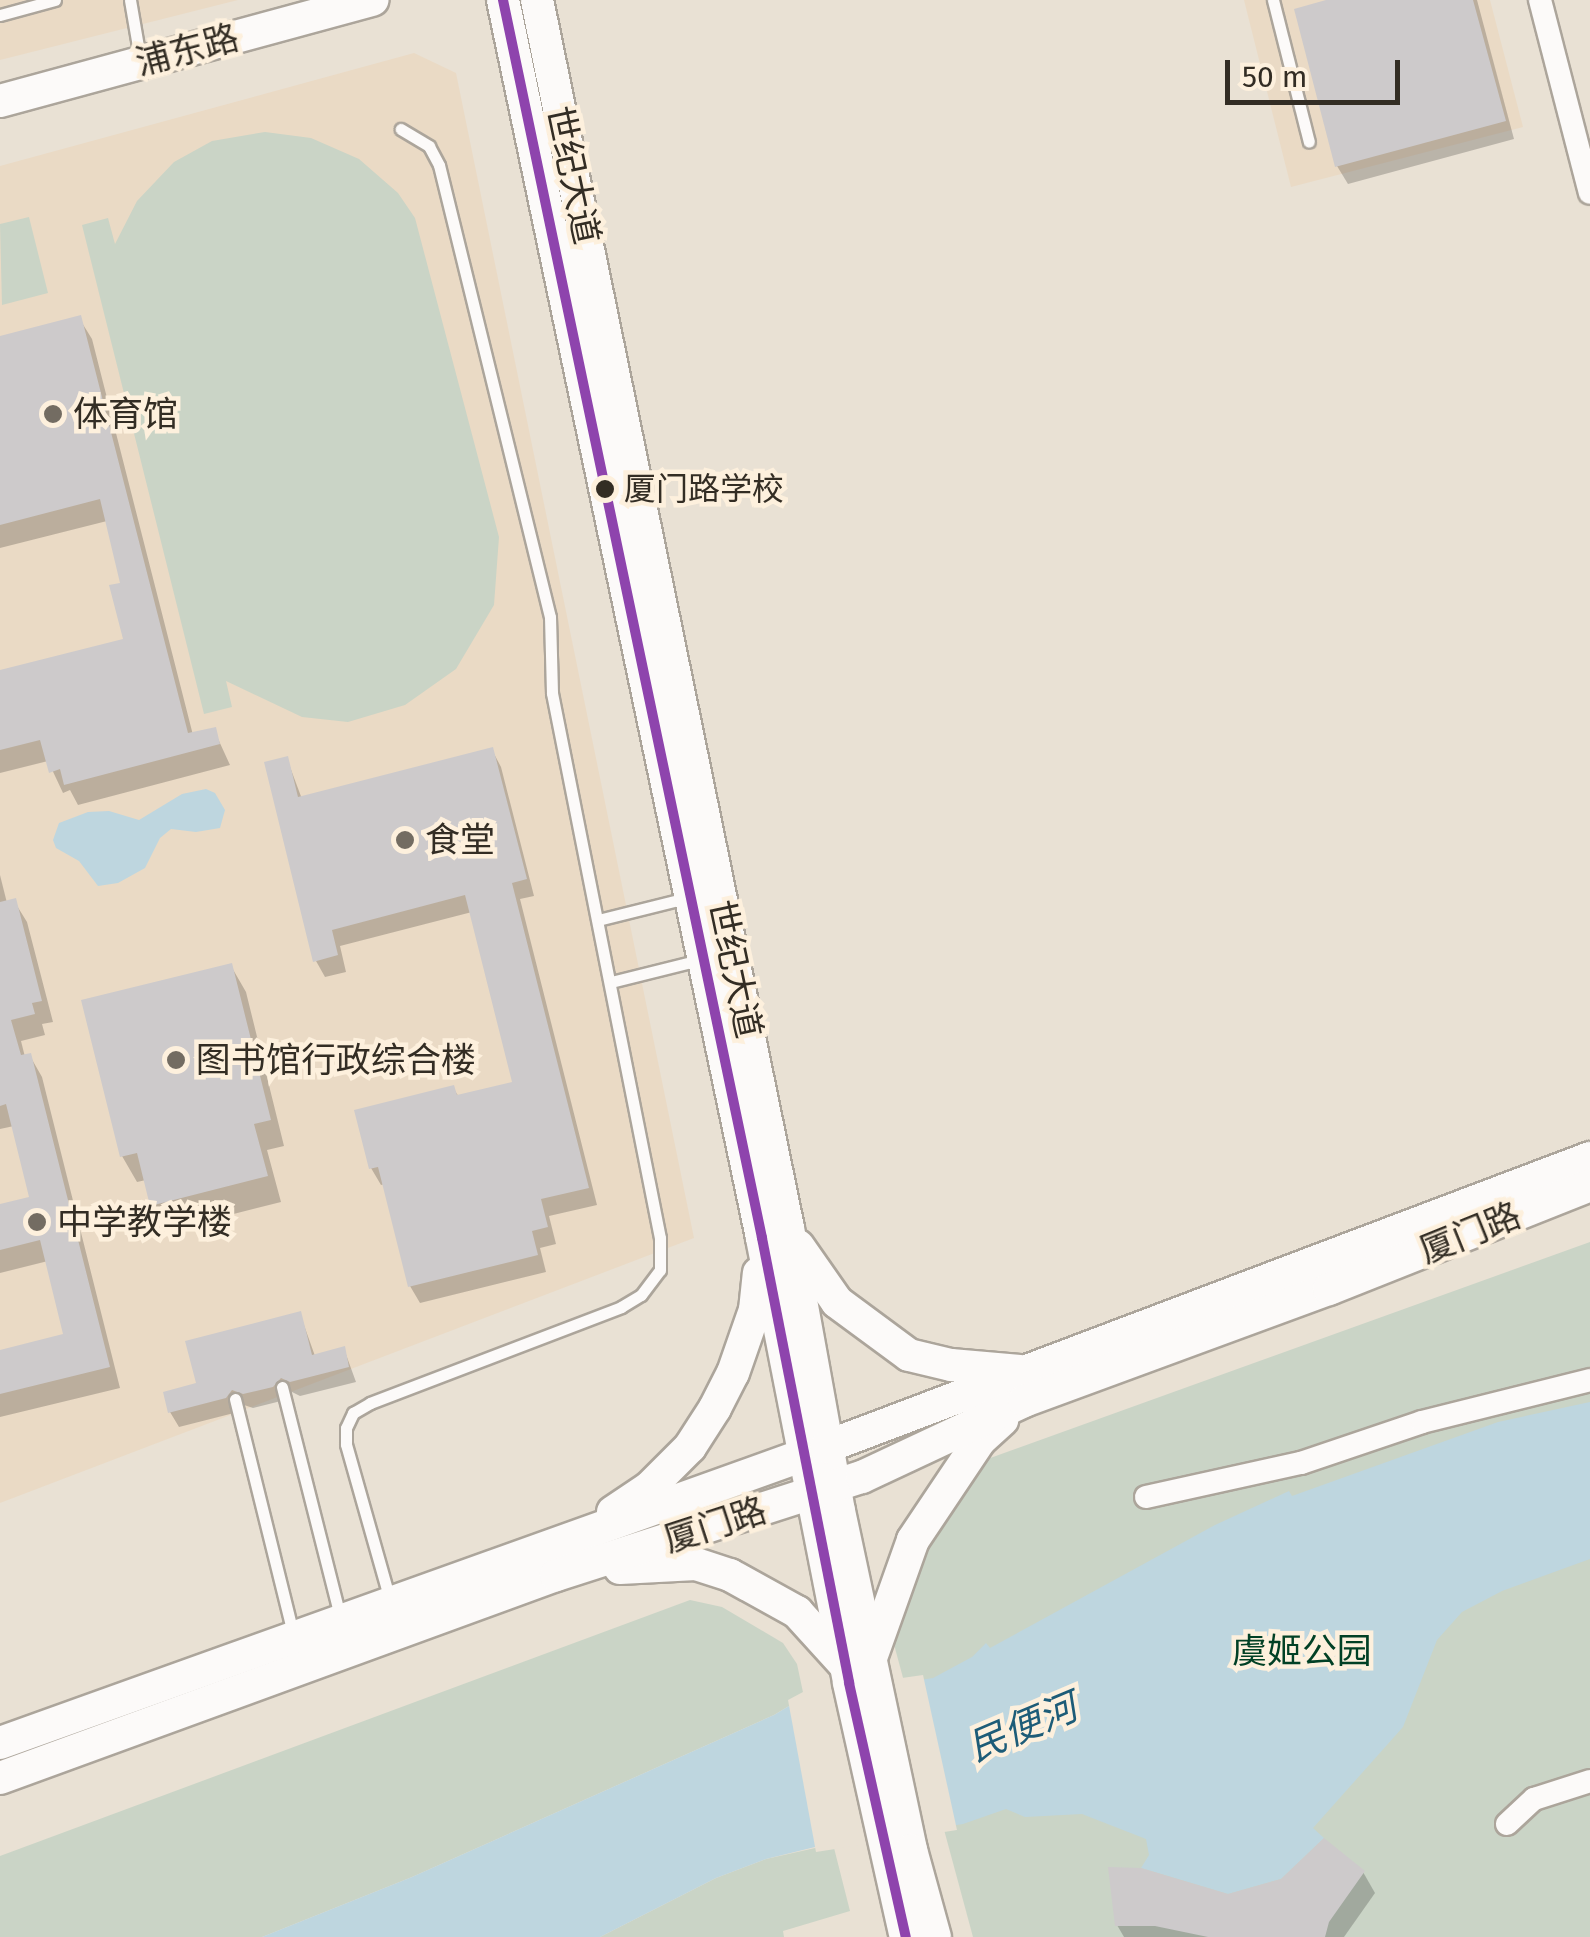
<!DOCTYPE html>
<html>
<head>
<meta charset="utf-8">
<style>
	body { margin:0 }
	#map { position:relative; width:1590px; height:1937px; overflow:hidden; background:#e9e1d4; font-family:"Fira Sans","Noto Sans SC",sans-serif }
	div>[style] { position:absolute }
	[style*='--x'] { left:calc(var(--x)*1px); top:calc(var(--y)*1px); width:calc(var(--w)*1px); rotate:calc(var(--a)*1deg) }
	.built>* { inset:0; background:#eadac5 }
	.green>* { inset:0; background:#cad4c6 }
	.water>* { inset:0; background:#bed6df }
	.pier>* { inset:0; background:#e9e1d4 }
	.shadow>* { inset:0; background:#0003 }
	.building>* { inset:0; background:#cdcacb }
	.roads { filter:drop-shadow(2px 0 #aca59b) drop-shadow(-2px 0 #aca59b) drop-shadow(0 2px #aca59b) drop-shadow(0 -2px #aca59b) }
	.lane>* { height:11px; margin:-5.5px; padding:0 5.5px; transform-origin:5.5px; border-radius:5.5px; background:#fcfaf9 }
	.street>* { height:22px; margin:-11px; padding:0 11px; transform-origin:11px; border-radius:11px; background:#fcfaf9 }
	.secondary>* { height:32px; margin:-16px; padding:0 16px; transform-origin:16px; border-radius:16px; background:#fcfaf9 }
	.bus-1>* { height:10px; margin:-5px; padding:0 5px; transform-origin:5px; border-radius:5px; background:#8e44ad }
	.dots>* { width:28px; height:28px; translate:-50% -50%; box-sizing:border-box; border:5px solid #fdf0dd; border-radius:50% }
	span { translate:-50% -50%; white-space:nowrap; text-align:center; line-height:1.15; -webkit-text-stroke:9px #fdf0dd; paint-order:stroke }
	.bus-label { font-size:32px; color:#332d24 }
	.left { translate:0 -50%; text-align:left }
	.street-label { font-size:35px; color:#332d24 }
	.poi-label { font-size:35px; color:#332d24 }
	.park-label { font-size:35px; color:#014025 }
	.water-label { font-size:38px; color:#1d5c78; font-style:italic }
	.scale { position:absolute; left:1225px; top:60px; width:175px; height:45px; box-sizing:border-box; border:5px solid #332d24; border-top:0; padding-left:12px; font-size:30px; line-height:35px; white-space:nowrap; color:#332d24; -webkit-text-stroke:8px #fdf0dd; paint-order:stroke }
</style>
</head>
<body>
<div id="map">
	<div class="built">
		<div style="clip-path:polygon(0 0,238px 0,0 60px)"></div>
		<div style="clip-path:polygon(1244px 0,1490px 0,1523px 127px,1291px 187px)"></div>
		<div style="clip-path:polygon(414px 53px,456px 73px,694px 1238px,0 1503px,0 166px)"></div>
	</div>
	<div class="green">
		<div style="clip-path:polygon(265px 132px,311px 138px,359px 159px,398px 193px,415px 218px,499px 537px,494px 605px,456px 669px,405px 705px,348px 722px,302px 717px,226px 681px,232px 707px,204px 714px,82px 225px,108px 218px,115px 244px,137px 201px,174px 162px,212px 141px)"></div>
		<div style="clip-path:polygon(29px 217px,48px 293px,2px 305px,0 224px)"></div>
		<div style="clip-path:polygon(1590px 1242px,1590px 1937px,973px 1937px,892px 1637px,939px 1516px,982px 1461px)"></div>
		<div style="clip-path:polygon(690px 1600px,722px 1607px,783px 1643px,797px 1664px,804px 1697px,774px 1715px,412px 1877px,262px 1937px,0 1937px,0 1856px)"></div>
		<div style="clip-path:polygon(833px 1844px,850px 1911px,783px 1931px,784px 1937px,600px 1937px,716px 1878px,766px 1859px)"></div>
	</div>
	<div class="water">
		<div style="clip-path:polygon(206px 789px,215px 793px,225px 810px,220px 828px,196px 832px,171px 829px,160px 838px,145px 868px,118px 883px,98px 886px,79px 861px,56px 848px,53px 840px,59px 823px,88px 812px,109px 811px,139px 820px,182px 794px)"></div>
		<div style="clip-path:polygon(1590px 1402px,1590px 1559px,1502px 1591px,1462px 1612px,1437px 1640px,1403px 1727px,1313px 1828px,1324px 1838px,1281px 1879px,1228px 1894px,1141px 1868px,1149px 1855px,1146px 1839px,1082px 1814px,1025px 1817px,1006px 1809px,963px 1824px,815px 1847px,766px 1859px,716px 1878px,600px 1937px,262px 1937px,412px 1877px,774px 1715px,804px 1697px,933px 1678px,972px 1657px,986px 1643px,990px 1648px,1215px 1525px,1289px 1491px,1292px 1496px,1498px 1422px)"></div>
	</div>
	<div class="pier">
		<div style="clip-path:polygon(923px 1675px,957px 1830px,816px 1852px,788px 1700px,803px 1692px)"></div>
	</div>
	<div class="shadow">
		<div style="clip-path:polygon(1336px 0,1477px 0,1514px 139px,1348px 184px,1337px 166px)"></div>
		<div style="clip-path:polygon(79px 318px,92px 339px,193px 735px,214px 730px,230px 765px,78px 805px,70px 790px,63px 793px,48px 761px,0 773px,0 672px,126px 641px,123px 585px,107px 521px,0 548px,0 339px)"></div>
		<div style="clip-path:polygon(492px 750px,501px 767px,534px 896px,520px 899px,597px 1205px,549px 1216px,556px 1244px,540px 1248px,546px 1272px,420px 1303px,410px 1286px,385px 1184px,381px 1185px,371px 1168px,453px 1088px,459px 1097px,515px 1084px,472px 912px,340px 946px,346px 972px,325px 977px,316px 961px,287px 759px,302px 799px)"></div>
		<div style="clip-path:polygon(0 875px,7px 903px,14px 901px,27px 922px,53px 1022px,42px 1024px,45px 1035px,21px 1041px,25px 1057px,30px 1056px,42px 1077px,120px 1388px,0 1417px,0 1353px,66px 1336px,48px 1261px,0 1273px,0 1207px,32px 1199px,14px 1126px,0 1129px)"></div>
		<div style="clip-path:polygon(231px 966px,246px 992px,284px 1146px,267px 1150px,281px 1202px,167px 1231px,152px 1205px,146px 1180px,137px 1182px,122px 1156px)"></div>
		<div style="clip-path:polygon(300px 1314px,315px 1356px,344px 1349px,356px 1382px,300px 1396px,290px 1391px,281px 1401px,253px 1408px,241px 1404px,234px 1413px,179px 1427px,170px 1412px,199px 1385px)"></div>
		<div style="clip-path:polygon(1363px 1872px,1375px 1893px,1344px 1937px,1124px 1937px,1117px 1925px,1228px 1897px)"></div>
	</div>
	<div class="building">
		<div style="clip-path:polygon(1326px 0,1473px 0,1506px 121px,1335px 167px,1294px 9px)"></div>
		<div style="clip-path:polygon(81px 315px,188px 733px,216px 727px,220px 744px,64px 785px,60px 769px,49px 773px,40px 740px,0 750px,0 670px,123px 639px,109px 585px,120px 583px,100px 499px,0 525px,0 336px)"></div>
		<div style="clip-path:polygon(493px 747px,527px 879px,512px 883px,589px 1188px,541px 1199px,548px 1227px,532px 1231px,538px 1255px,408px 1287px,378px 1167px,369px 1169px,354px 1110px,454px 1085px,457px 1095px,512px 1082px,465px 895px,332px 930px,338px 955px,313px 962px,264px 762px,288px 756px,298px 797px)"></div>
		<div style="clip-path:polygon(16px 898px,42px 1001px,32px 1003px,35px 1014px,11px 1020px,21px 1055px,31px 1053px,110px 1367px,0 1394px,0 1350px,63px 1334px,40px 1240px,0 1250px,0 1204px,29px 1197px,6px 1104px,0 1106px,0 902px)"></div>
		<div style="clip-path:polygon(232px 963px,271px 1120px,254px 1124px,268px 1176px,150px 1206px,137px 1153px,120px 1157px,81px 1000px)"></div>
		<div style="clip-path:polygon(301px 1311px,312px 1355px,345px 1346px,349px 1367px,290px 1382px,281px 1378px,273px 1387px,243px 1394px,232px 1390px,226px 1398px,168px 1413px,163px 1392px,196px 1383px,185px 1341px)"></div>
		<div style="clip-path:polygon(1324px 1838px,1365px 1871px,1329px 1922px,1325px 1937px,1208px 1937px,1155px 1926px,1115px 1926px,1108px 1867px,1141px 1868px,1228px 1894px,1281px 1879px)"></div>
	</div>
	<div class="roads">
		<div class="lane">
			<div style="--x:130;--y:0;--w:59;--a:80.2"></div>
			<div style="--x:1273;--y:0;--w:146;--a:75.8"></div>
			<div style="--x:0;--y:15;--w:57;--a:-15.3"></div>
			<div style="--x:598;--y:920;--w:91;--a:-14"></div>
			<div style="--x:611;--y:982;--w:91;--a:-14"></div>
			<div style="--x:282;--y:1387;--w:237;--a:75.8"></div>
			<div style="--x:235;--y:1399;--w:242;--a:76.1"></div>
			<div style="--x:390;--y:1600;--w:162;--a:-105.8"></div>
			<div style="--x:346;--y:1444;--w:16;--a:-90"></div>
			<div style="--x:346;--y:1428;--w:17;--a:-65"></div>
			<div style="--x:353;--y:1413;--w:20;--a:-30"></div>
			<div style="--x:370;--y:1403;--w:269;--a:-20.9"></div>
			<div style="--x:621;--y:1307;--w:23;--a:-31"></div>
			<div style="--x:641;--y:1295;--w:31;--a:-53"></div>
			<div style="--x:660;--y:1270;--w:32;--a:-90"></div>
			<div style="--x:660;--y:1238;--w:556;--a:-101.21"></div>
			<div style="--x:552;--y:693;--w:76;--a:-91.5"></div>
			<div style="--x:550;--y:617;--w:465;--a:-103.8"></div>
			<div style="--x:439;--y:165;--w:21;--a:-118"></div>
			<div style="--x:429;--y:146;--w:33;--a:-149"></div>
		</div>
		<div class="street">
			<div style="--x:1540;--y:0;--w:199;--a:75.5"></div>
			<div style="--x:1146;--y:1497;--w:159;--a:-12.4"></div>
			<div style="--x:1301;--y:1463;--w:128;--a:-18.7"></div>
			<div style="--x:1422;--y:1422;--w:173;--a:-14"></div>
			<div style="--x:1507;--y:1824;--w:37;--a:-43"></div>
			<div style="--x:1534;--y:1799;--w:59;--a:-17.8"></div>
		</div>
		<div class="secondary">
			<div style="--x:503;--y:0;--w:1265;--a:78.18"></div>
			<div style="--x:762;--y:1238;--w:453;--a:78.9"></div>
			<div style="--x:849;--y:1683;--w:260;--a:77.4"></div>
			<div style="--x:537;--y:0;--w:1253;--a:78.45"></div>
			<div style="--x:788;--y:1228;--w:288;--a:79.8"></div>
			<div style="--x:839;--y:1511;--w:347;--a:78"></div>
			<div style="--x:911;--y:1850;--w:90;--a:74.6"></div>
			<div style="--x:0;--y:101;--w:386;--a:-15.2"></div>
			<div style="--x:798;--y:1246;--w:68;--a:55.1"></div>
			<div style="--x:837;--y:1302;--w:89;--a:36.4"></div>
			<div style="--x:909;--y:1355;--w:43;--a:13.4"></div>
			<div style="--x:951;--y:1365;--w:69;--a:5"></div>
			<div style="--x:613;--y:1512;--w:43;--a:-33.7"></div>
			<div style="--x:649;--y:1488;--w:58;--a:-45"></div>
			<div style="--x:690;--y:1447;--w:46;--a:-57.3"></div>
			<div style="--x:715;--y:1408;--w:39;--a:-63"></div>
			<div style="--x:733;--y:1373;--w:67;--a:-70.8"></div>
			<div style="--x:755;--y:1310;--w:37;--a:-84"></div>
			<div style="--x:620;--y:1568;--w:76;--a:-3"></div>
			<div style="--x:696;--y:1564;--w:36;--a:18"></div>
			<div style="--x:730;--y:1575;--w:77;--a:28.9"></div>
			<div style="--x:797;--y:1612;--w:72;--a:47.8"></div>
			<div style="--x:871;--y:1658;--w:125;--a:-70.4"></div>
			<div style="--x:913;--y:1540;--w:120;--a:-56.2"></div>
			<div style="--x:980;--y:1440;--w:30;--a:-42"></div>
			<div style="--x:0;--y:1743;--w:877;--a:-19.72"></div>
			<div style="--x:826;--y:1447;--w:817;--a:-20.72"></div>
			<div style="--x:0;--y:1778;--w:592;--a:-20.06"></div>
			<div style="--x:556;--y:1575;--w:321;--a:-17.8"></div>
			<div style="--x:862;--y:1477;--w:179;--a:-25.1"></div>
			<div style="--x:1024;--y:1401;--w:325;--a:-20.2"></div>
			<div style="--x:1329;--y:1289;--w:281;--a:-21.7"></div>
		</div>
	</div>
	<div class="bus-1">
		<div style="--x:503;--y:0;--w:1265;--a:78.18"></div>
		<div style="--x:762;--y:1238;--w:453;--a:78.9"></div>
		<div style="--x:849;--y:1683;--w:260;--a:77.4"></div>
	</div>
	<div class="dots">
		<div style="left:53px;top:414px;background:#736c62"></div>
		<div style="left:605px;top:489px;background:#332d24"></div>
		<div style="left:405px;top:840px;background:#736c62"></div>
		<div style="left:176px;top:1060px;background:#736c62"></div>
		<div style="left:37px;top:1222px;background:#736c62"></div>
	</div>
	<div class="bus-label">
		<span class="left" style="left:624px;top:489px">厦门路学校</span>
	</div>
	<div class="street-label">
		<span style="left:187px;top:50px;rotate:-15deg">浦东路</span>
		<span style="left:573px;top:175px;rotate:78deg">世纪大道</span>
		<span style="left:735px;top:969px;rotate:78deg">世纪大道</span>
		<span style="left:1470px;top:1233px;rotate:-22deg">厦门路</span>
		<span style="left:715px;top:1525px;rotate:-18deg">厦门路</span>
	</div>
	<div class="poi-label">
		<span class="left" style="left:73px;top:414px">体育馆</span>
		<span class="left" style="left:425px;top:840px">食堂</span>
		<span class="left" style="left:196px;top:1060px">图书馆行政综合楼</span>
		<span class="left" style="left:57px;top:1222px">中学教学楼</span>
	</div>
	<div class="park-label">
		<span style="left:1302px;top:1651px">虞姬公园</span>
	</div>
	<div class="water-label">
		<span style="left:1023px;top:1728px;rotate:-23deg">民便河</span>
	</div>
	<div class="scale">50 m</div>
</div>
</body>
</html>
